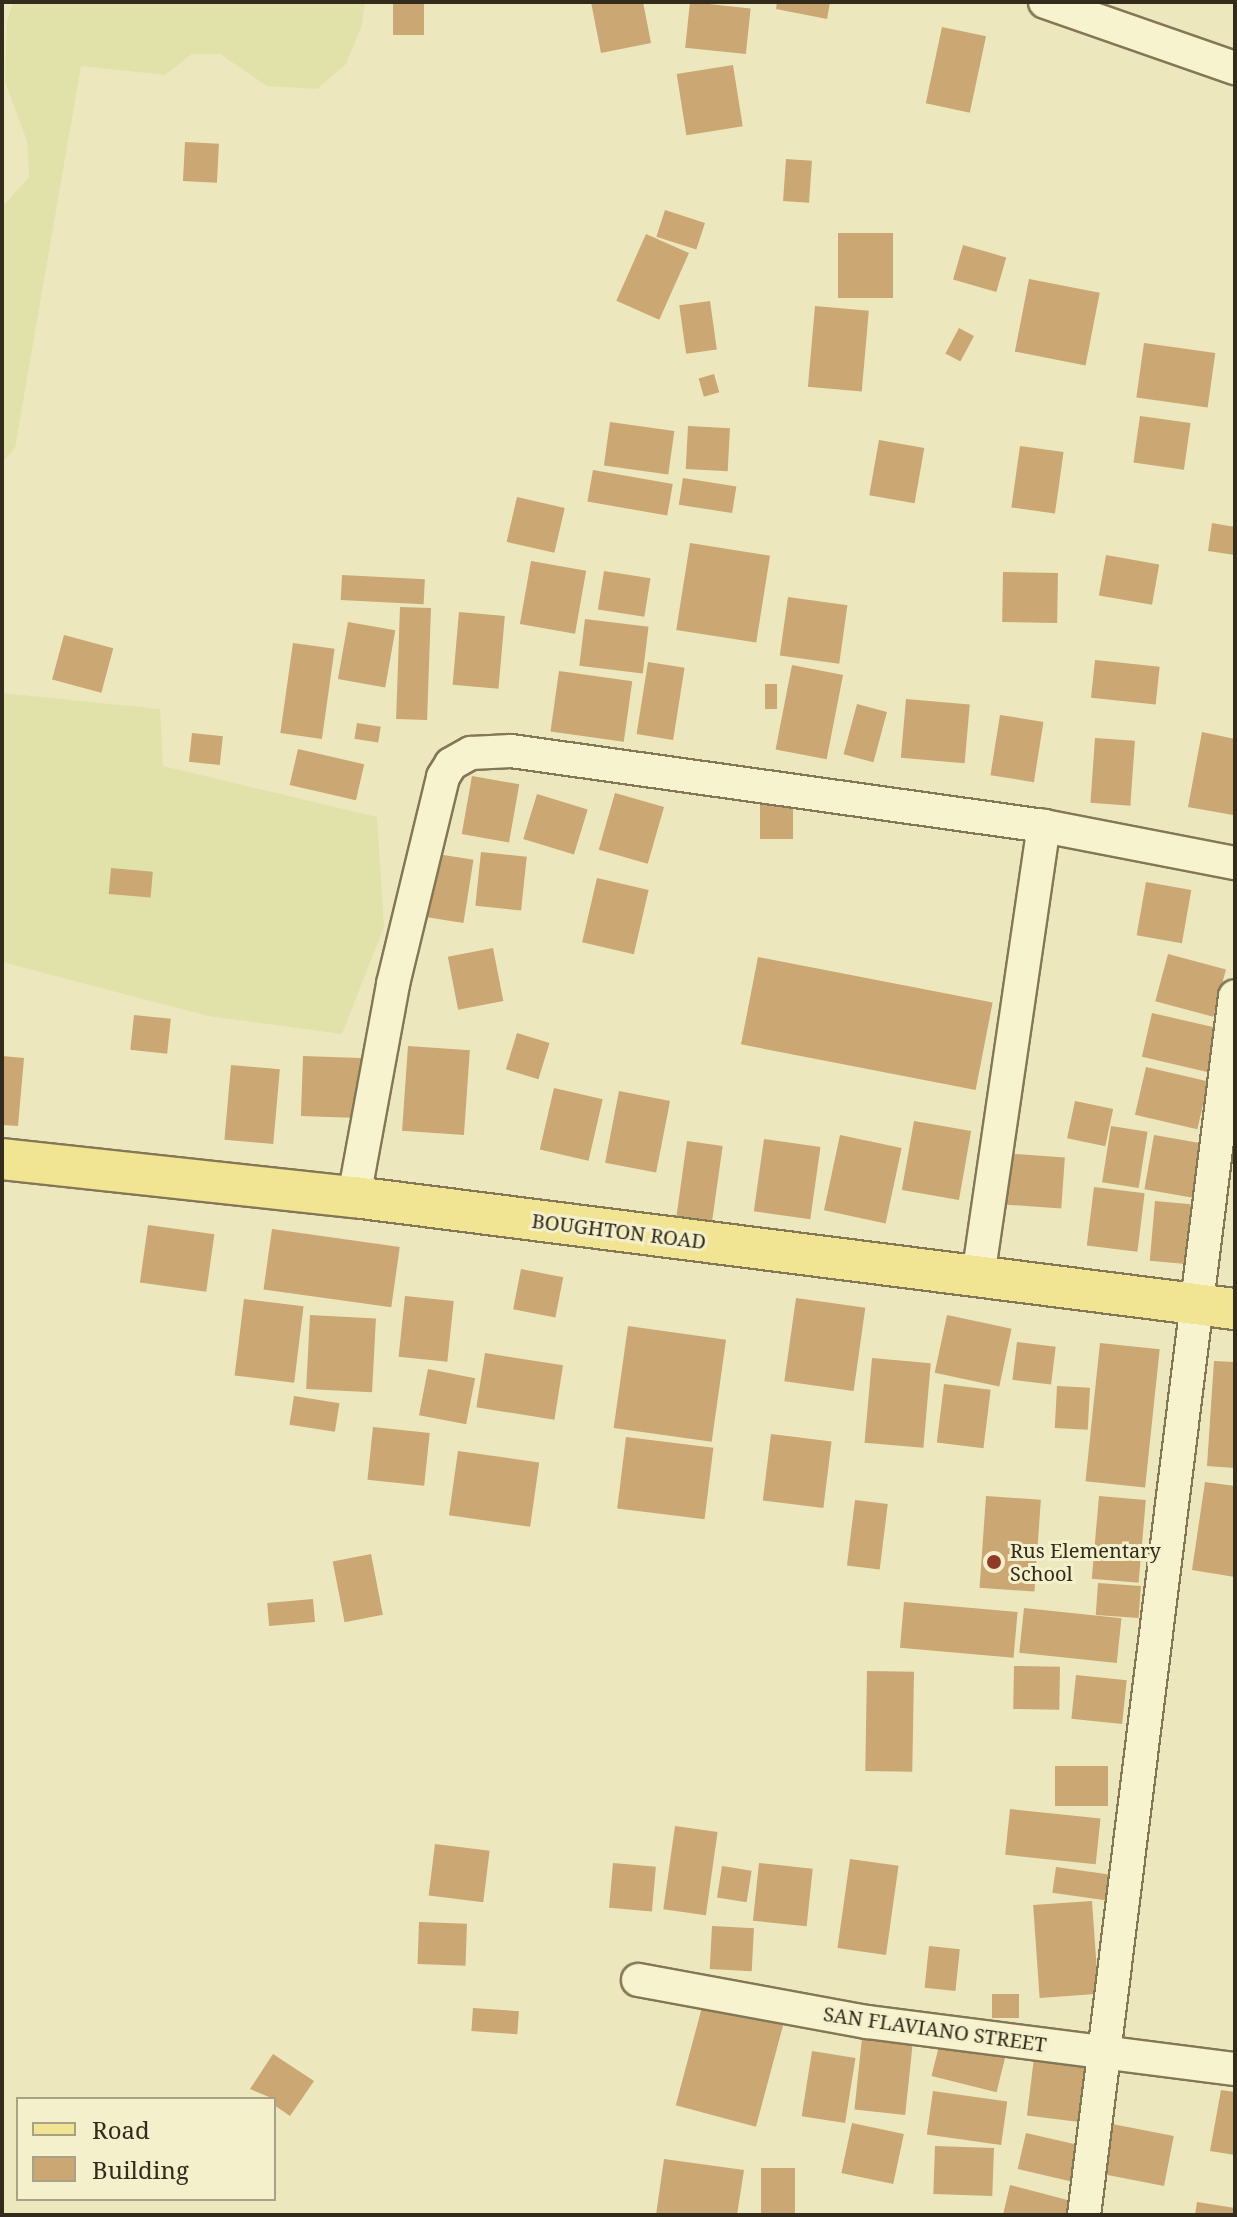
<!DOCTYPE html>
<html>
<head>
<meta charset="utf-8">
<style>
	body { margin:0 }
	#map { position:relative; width:1237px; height:2217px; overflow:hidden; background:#ede7bd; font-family:"Noto Serif",serif }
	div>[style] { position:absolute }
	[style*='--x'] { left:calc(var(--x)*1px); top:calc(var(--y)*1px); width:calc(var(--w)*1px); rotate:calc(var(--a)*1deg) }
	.farmland>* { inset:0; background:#e1e2aa }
	.building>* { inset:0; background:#caa773; transform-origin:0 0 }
	.roads { filter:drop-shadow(2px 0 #847756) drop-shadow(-2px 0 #847756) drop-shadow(0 2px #847756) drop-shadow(0 -2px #847756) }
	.minor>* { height:32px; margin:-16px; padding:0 16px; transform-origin:16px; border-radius:16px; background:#f8f3cf }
	.major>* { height:40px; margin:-20px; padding:0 20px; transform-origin:20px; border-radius:20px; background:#f1e593 }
	.dots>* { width:22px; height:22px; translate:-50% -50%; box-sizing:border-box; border:4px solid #f4f0cc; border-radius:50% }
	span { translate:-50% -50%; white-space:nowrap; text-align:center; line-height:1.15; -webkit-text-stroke:6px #f4f0cc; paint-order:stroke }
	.street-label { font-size:20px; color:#332b1b }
	.poi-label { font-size:20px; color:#332b1b }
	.left { translate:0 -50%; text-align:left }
	.frame { position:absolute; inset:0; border:4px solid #332b1b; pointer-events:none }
	.legend { position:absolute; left:16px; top:2097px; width:260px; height:104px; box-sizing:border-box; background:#f4f0cc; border:2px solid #a7a185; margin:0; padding:10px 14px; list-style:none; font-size:24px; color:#332b1b }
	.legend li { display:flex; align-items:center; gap:16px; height:40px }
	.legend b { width:40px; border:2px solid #a7a185 }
</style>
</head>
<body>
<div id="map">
	<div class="farmland">
		<div style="clip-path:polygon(13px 2px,365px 2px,362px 25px,346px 64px,317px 89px,267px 86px,220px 54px,192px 54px,165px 75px,81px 66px,15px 448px,2px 463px,2px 207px,29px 177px,27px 141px,5px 82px,7px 22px)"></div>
		<div style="clip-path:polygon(2px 693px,160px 709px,163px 766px,377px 817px,384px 927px,342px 1034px,208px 1016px,2px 962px)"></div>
	</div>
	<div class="building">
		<div style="left:393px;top:2px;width:31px;height:33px"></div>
		<div style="clip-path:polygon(591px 2px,643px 2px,651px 43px,601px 53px)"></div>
		<div style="left:690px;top:2px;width:61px;height:46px;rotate:6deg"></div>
		<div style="clip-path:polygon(777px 2px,830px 2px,827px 19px,776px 9px)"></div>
		<div style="left:942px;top:27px;width:45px;height:78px;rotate:12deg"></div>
		<div style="left:733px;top:65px;width:62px;height:57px;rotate:81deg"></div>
		<div style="left:185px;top:142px;width:34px;height:39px;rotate:3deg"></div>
		<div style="left:786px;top:159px;width:26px;height:42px;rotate:4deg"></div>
		<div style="left:665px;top:210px;width:42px;height:28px;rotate:18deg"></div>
		<div style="left:838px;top:233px;width:55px;height:65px"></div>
		<div style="left:646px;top:234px;width:47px;height:73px;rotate:24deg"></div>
		<div style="left:963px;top:245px;width:45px;height:36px;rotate:16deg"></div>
		<div style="left:1029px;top:279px;width:72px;height:74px;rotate:11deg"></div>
		<div style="left:710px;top:301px;width:49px;height:31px;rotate:82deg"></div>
		<div style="left:815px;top:306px;width:54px;height:81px;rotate:5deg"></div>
		<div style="left:959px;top:328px;width:17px;height:29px;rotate:28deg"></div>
		<div style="left:1144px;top:343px;width:72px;height:55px;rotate:8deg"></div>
		<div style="left:714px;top:374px;width:19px;height:16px;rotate:74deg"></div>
		<div style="left:1140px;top:416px;width:51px;height:47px;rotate:8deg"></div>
		<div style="left:610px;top:422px;width:65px;height:44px;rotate:8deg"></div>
		<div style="left:688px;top:426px;width:42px;height:43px;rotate:3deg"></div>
		<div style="left:879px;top:440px;width:46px;height:56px;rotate:10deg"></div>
		<div style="left:1020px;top:446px;width:44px;height:62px;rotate:8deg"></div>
		<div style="left:593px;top:470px;width:81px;height:32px;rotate:10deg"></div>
		<div style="left:683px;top:478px;width:54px;height:27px;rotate:9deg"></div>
		<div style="left:517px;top:497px;width:49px;height:46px;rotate:13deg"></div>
		<div style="clip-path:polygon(1212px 523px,1235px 527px,1235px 555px,1208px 551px)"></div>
		<div style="left:690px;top:543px;width:81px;height:88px;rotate:9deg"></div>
		<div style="left:1106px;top:555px;width:54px;height:41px;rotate:10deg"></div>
		<div style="left:531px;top:561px;width:56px;height:64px;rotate:10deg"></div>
		<div style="left:604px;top:571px;width:47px;height:39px;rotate:9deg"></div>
		<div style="left:1003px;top:572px;width:55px;height:50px;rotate:1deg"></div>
		<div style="left:342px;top:575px;width:83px;height:25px;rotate:3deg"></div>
		<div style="left:788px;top:597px;width:60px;height:59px;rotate:8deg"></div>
		<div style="left:400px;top:607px;width:31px;height:112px;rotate:2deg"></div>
		<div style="left:459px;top:612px;width:46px;height:73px;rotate:5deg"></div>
		<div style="left:585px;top:619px;width:64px;height:47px;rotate:7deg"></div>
		<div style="left:348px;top:622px;width:48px;height:58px;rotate:10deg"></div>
		<div style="left:64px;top:635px;width:51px;height:46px;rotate:15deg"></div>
		<div style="left:293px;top:643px;width:42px;height:91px;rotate:8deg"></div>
		<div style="left:1095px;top:660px;width:65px;height:38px;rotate:6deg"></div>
		<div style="left:648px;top:662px;width:37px;height:73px;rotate:9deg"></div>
		<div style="left:792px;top:665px;width:52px;height:86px;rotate:11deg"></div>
		<div style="left:559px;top:671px;width:74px;height:61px;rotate:8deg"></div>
		<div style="left:765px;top:684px;width:12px;height:25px"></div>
		<div style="left:906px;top:699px;width:64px;height:59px;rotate:5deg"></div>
		<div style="left:857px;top:704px;width:31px;height:52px;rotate:15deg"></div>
		<div style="left:1000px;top:715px;width:44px;height:61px;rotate:9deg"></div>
		<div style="left:357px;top:723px;width:24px;height:16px;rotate:9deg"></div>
		<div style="clip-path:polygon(1202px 732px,1235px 739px,1233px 815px,1188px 807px)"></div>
		<div style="left:192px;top:733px;width:31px;height:29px;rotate:6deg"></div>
		<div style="left:1095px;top:738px;width:40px;height:65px;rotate:4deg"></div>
		<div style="left:298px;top:749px;width:68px;height:37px;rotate:13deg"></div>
		<div style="left:472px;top:776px;width:48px;height:59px;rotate:10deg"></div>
		<div style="left:615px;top:793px;width:51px;height:59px;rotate:16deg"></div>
		<div style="left:537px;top:794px;width:53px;height:47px;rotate:17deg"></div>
		<div style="left:760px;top:799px;width:33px;height:40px"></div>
		<div style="left:481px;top:852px;width:46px;height:54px;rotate:6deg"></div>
		<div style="left:431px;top:853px;width:43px;height:64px;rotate:9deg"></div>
		<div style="left:111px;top:868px;width:42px;height:26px;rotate:5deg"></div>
		<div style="left:597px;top:878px;width:53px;height:66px;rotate:13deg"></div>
		<div style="left:1146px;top:882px;width:46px;height:54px;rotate:10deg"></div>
		<div style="left:493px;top:948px;width:54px;height:46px;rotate:79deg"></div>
		<div style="left:1168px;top:954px;width:60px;height:49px;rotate:15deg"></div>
		<div style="left:758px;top:957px;width:239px;height:89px;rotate:11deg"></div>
		<div style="left:1152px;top:1013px;width:77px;height:45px;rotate:13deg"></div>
		<div style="left:134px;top:1015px;width:37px;height:35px;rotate:6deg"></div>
		<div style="left:517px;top:1033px;width:34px;height:38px;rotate:17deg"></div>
		<div style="left:408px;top:1046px;width:62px;height:85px;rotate:4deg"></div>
		<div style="clip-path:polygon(2px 1056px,24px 1058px,18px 1126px,2px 1125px)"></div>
		<div style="left:303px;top:1056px;width:64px;height:60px;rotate:2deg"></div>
		<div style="left:231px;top:1065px;width:49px;height:75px;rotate:5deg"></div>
		<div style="left:1146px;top:1067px;width:64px;height:49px;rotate:13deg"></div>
		<div style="left:554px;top:1088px;width:50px;height:63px;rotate:13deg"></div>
		<div style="left:619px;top:1091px;width:52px;height:73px;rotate:11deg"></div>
		<div style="left:1075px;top:1101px;width:39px;height:38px;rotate:12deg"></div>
		<div style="left:914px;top:1121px;width:58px;height:70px;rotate:10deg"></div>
		<div style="left:1111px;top:1126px;width:37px;height:57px;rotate:9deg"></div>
		<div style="left:840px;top:1135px;width:63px;height:77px;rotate:12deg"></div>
		<div style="left:1154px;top:1135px;width:52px;height:55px;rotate:10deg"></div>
		<div style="left:764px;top:1139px;width:57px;height:73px;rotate:8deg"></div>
		<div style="left:687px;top:1141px;width:36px;height:85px;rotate:8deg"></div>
		<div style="left:1000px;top:1153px;width:65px;height:51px;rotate:4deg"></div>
		<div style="left:1094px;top:1187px;width:51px;height:59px;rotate:7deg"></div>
		<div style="left:1155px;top:1201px;width:36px;height:60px;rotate:5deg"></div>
		<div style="left:148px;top:1225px;width:67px;height:58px;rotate:8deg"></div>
		<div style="left:272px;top:1229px;width:129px;height:61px;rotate:8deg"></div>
		<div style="left:521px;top:1269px;width:43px;height:41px;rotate:11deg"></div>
		<div style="left:405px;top:1296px;width:49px;height:61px;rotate:6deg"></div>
		<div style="left:796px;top:1298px;width:70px;height:84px;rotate:8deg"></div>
		<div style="left:244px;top:1299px;width:60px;height:77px;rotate:7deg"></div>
		<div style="left:310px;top:1315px;width:66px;height:74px;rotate:3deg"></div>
		<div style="left:947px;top:1315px;width:66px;height:59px;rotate:12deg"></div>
		<div style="left:628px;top:1326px;width:99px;height:103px;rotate:8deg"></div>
		<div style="left:1017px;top:1342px;width:39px;height:38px;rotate:7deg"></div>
		<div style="left:1100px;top:1343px;width:60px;height:139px;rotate:6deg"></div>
		<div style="left:485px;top:1353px;width:79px;height:55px;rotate:9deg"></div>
		<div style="left:872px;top:1358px;width:59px;height:85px;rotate:5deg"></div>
		<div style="clip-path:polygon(1214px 1361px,1235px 1362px,1235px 1468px,1207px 1466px)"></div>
		<div style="left:428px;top:1369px;width:48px;height:47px;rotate:11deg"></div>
		<div style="left:944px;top:1384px;width:47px;height:59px;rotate:7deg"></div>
		<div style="left:1057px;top:1386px;width:33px;height:42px;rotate:3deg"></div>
		<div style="left:294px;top:1396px;width:46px;height:29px;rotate:9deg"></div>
		<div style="left:373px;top:1427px;width:57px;height:53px;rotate:6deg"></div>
		<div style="left:771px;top:1434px;width:61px;height:67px;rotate:7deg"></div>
		<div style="left:626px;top:1437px;width:88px;height:72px;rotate:7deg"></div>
		<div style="left:458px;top:1451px;width:82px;height:65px;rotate:8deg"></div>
		<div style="clip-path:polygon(1205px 1482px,1235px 1486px,1235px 1577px,1192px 1570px)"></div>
		<div style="left:986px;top:1496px;width:55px;height:92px;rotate:4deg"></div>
		<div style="left:1099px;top:1496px;width:47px;height:83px;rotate:5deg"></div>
		<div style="left:855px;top:1500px;width:33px;height:66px;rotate:7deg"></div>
		<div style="left:371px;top:1554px;width:62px;height:39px;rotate:79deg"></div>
		<div style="left:1098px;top:1583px;width:43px;height:32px;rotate:4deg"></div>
		<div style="left:313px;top:1599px;width:23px;height:46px;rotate:85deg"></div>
		<div style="left:904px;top:1602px;width:114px;height:46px;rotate:5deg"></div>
		<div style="left:1024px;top:1608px;width:98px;height:45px;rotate:6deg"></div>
		<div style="left:1014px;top:1666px;width:46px;height:43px;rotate:1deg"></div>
		<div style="left:867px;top:1671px;width:47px;height:100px;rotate:1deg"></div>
		<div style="left:1076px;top:1675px;width:51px;height:44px;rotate:6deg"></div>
		<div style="left:1108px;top:1766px;width:40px;height:53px;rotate:90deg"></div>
		<div style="left:1010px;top:1809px;width:91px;height:46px;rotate:6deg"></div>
		<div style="left:675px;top:1826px;width:43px;height:84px;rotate:8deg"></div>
		<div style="left:435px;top:1844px;width:55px;height:52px;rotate:7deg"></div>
		<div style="left:850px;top:1859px;width:49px;height:90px;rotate:8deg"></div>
		<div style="left:613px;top:1863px;width:43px;height:45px;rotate:5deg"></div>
		<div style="left:759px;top:1863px;width:54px;height:58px;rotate:6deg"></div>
		<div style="left:722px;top:1866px;width:30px;height:32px;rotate:9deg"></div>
		<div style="left:1056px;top:1867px;width:68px;height:26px;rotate:8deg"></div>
		<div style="left:1092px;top:1901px;width:93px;height:59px;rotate:86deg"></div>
		<div style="left:419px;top:1922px;width:48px;height:42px;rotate:2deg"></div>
		<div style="left:712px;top:1926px;width:42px;height:43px;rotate:3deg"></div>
		<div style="left:929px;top:1946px;width:31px;height:42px;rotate:6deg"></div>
		<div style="left:992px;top:1994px;width:27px;height:24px"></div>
		<div style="left:705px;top:1996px;width:83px;height:113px;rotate:15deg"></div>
		<div style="left:473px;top:2008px;width:46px;height:23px;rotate:4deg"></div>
		<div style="left:862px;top:2038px;width:51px;height:72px;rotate:6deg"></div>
		<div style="left:940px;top:2042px;width:67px;height:35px;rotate:14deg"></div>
		<div style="left:812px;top:2051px;width:44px;height:66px;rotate:9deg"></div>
		<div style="clip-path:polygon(273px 2054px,314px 2081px,290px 2116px,274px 2105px,274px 2099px,250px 2089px)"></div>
		<div style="left:1034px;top:2058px;width:59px;height:58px;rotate:7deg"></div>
		<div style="clip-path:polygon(1221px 2090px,1235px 2092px,1235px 2155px,1210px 2151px)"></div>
		<div style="left:933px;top:2091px;width:75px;height:44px;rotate:8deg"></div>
		<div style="left:852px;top:2123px;width:53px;height:51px;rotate:12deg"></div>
		<div style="left:1107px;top:2123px;width:68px;height:51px;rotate:11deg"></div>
		<div style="left:1026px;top:2133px;width:65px;height:37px;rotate:13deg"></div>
		<div style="left:935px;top:2146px;width:59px;height:48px;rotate:2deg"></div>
		<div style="clip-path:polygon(664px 2159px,744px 2170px,737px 2215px,656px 2215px)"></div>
		<div style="left:761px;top:2168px;width:34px;height:47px"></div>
		<div style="clip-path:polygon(1010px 2185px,1075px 2202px,1072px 2215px,1003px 2215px)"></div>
		<div style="clip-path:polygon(1197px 2202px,1235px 2208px,1235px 2215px,1195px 2215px)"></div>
	</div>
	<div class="roads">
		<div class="minor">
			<div style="--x:1045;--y:2;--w:201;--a:19.2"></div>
			<div style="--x:354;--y:1197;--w:217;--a:-79.6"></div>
			<div style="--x:393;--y:984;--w:213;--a:-76.4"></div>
			<div style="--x:443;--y:777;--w:15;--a:-58"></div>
			<div style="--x:451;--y:764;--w:23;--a:-29"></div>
			<div style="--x:471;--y:753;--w:40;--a:-2.9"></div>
			<div style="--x:511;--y:751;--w:538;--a:8.01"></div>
			<div style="--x:1044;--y:826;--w:195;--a:11"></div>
			<div style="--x:978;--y:1277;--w:456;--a:-81.7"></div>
			<div style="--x:638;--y:1980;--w:233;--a:10.4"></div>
			<div style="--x:867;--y:2022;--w:371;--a:7.3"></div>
			<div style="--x:1084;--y:2215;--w:1228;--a:-82.94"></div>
		</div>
		<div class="major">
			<div style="--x:2;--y:1159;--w:354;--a:6.2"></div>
			<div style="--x:354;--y:1197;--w:888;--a:7.25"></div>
		</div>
	</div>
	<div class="dots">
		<div style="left:994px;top:1562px;background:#923a28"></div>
	</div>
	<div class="street-label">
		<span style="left:619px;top:1231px;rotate:7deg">BOUGHTON ROAD</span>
		<span style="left:935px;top:2029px;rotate:8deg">SAN FLAVIANO STREET</span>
	</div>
	<div class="poi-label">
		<span class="left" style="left:1010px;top:1562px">Rus Elementary<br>School</span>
	</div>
	<div class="frame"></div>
	<ul class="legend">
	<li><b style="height:10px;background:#f1e593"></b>Road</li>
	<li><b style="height:22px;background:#caa773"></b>Building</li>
	</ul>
</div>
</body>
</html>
